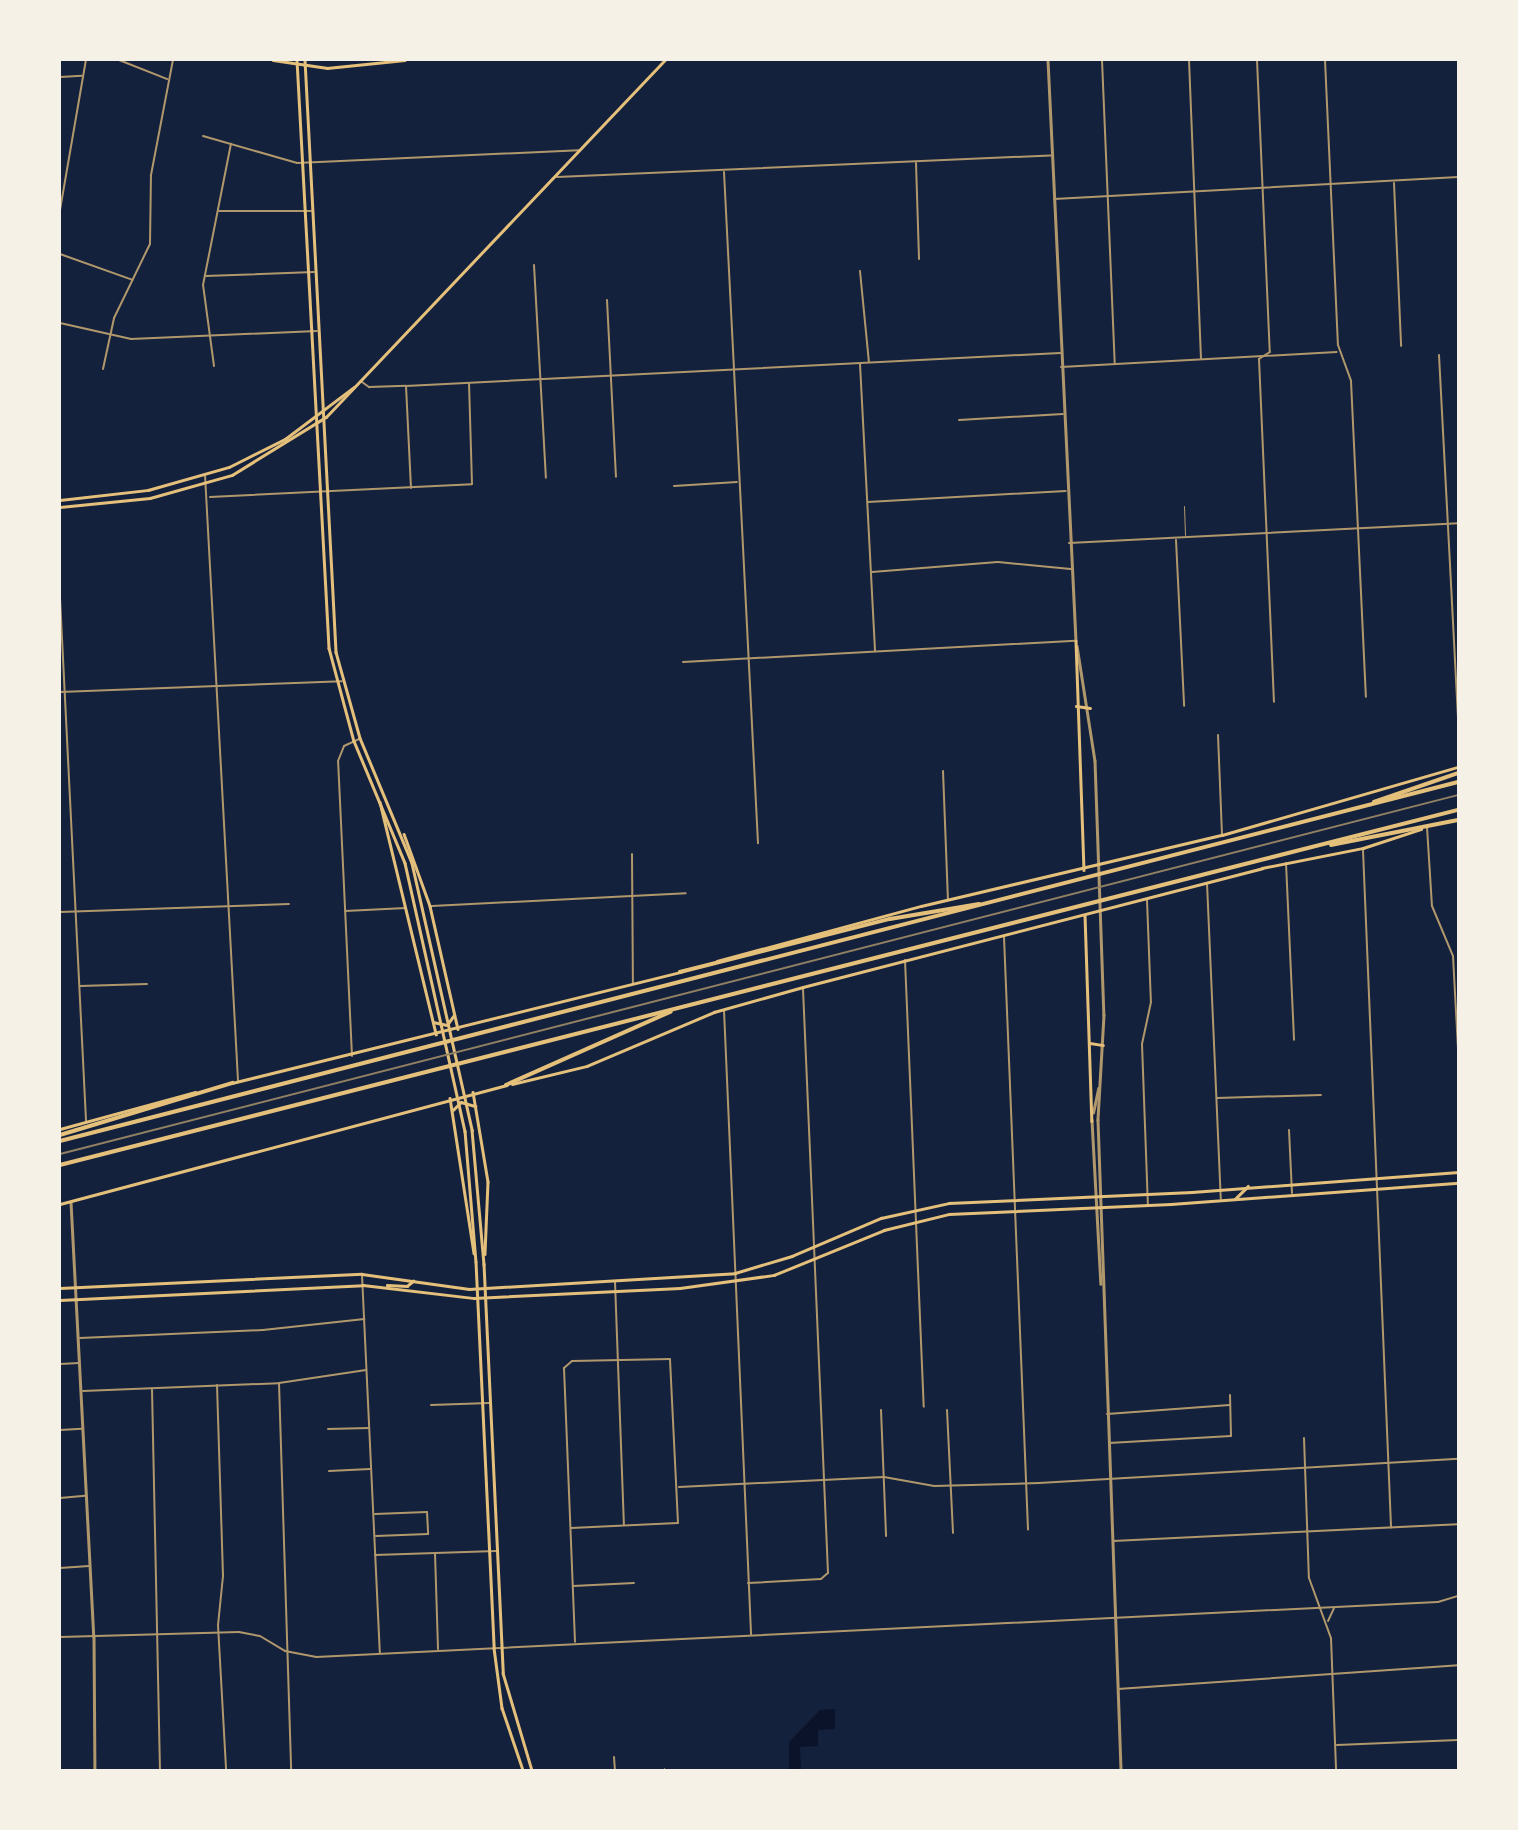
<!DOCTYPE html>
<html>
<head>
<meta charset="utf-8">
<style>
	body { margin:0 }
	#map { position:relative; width:1518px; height:1830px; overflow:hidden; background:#14213d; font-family:"Titillium Web",sans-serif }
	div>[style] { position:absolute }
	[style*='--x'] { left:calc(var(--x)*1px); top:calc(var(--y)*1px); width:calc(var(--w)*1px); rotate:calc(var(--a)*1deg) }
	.water>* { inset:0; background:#0b132b }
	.service>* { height:1px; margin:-0.5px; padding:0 0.5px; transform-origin:0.5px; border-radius:0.5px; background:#b1986c }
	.minor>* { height:2px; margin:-1px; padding:0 1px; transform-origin:1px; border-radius:1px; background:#b1986c }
	.tertiary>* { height:2.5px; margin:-1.25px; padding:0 1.25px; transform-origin:1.25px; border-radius:1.25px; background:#b1986c }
	.secondary>* { height:2.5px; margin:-1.25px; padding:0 1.25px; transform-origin:1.25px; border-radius:1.25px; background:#e5c07b }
	.motorway>* { height:3.5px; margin:-1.75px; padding:0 1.75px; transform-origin:1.75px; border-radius:1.75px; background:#e5c07b }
	.rail>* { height:2px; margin:-1px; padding:0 1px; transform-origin:1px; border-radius:1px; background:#918062 }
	span { translate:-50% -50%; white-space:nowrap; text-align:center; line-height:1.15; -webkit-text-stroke:7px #f6f1e7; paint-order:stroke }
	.frame { position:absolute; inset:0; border:61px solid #f6f1e7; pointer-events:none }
</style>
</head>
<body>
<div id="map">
	<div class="water">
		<div style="clip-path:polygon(835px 1709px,835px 1729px,818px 1730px,818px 1746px,800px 1747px,801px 1770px,789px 1770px,789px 1742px,820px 1710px)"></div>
	</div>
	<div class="service">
		<div style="--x:1184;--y:506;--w:29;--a:88"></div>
		<div style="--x:664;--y:1768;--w:2;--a:90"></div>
	</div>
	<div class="minor">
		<div style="--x:119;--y:60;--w:52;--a:21.6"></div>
		<div style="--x:1102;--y:60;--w:304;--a:87.6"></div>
		<div style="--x:1189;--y:60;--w:299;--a:87.7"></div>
		<div style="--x:1257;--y:60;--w:292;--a:87.5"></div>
		<div style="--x:1270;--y:352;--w:13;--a:148"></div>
		<div style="--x:1259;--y:359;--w:343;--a:87.5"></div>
		<div style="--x:1325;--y:60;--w:285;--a:87.4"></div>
		<div style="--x:1338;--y:345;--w:38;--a:70"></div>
		<div style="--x:1351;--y:381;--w:316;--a:87.3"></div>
		<div style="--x:60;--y:77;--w:22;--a:-3"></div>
		<div style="--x:203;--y:136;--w:98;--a:16"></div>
		<div style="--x:297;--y:163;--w:282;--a:-2.6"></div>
		<div style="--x:916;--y:163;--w:96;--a:88.2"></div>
		<div style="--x:724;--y:172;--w:672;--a:87.1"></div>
		<div style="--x:557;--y:177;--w:494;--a:-2.5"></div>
		<div style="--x:1394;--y:183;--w:163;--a:87.5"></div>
		<div style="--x:1054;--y:199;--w:405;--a:-3.1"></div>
		<div style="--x:60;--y:210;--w:152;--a:-80.2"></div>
		<div style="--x:219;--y:211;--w:92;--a:0"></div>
		<div style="--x:60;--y:254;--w:77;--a:19.6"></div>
		<div style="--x:534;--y:265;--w:213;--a:86.8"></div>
		<div style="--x:860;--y:271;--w:91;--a:84.4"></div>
		<div style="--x:205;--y:276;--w:109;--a:-2.1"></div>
		<div style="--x:607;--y:300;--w:177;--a:87.1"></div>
		<div style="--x:60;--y:323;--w:73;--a:12.7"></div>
		<div style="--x:131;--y:339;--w:186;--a:-2.5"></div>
		<div style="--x:1439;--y:355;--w:362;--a:87"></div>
		<div style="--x:860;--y:364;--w:287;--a:87"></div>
		<div style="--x:214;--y:366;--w:82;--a:-97.7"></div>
		<div style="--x:203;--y:285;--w:144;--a:-78.8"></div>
		<div style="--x:1061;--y:367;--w:276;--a:-3.1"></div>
		<div style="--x:103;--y:369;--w:52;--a:-77.8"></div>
		<div style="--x:114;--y:318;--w:82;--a:-64.1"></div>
		<div style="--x:150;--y:244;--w:69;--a:-89.2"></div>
		<div style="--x:151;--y:175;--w:117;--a:-79.2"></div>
		<div style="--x:362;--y:382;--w:9;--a:36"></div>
		<div style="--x:369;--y:387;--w:37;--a:-2"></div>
		<div style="--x:406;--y:386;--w:655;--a:-2.89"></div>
		<div style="--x:406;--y:386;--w:102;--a:87.2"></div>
		<div style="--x:959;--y:420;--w:104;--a:-3.3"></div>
		<div style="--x:205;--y:475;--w:606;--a:86.88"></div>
		<div style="--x:674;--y:486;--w:63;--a:-3.6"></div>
		<div style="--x:210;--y:497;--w:262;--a:-2.8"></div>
		<div style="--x:472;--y:484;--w:100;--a:-91.7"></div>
		<div style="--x:868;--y:502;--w:198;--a:-3.2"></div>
		<div style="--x:1176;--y:540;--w:166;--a:87.2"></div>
		<div style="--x:1069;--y:543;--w:390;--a:-2.9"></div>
		<div style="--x:872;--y:572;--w:126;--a:-4.5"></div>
		<div style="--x:998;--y:562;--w:73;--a:5.5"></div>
		<div style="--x:60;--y:598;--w:524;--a:87.15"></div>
		<div style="--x:683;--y:662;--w:393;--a:-3.1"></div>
		<div style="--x:60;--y:692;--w:282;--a:-2.2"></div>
		<div style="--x:1218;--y:735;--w:99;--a:87.7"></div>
		<div style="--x:943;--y:771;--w:129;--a:87.8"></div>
		<div style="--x:1427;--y:827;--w:79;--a:86.4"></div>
		<div style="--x:1432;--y:906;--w:54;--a:67.2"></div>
		<div style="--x:1453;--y:956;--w:92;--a:86.9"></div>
		<div style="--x:1363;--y:850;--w:678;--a:87.63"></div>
		<div style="--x:632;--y:854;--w:130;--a:89.6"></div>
		<div style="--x:1286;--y:863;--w:177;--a:87.4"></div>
		<div style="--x:1207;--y:883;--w:316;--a:87.5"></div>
		<div style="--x:1147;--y:900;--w:102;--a:87.8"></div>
		<div style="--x:1151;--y:1002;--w:43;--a:102.1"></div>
		<div style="--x:1142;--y:1044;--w:161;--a:87.9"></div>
		<div style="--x:432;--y:906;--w:254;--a:-2.9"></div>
		<div style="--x:345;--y:911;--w:61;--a:-2.8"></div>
		<div style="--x:60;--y:912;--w:229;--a:-2"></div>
		<div style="--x:1004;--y:937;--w:593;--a:87.68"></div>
		<div style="--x:905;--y:960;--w:447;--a:87.6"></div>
		<div style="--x:80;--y:986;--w:67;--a:-1.7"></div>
		<div style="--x:724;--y:1010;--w:625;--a:87.52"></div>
		<div style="--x:352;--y:1056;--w:295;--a:-92.7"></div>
		<div style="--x:338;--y:761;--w:16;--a:-68"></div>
		<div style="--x:344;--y:746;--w:17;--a:-25"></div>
		<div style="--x:1217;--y:1098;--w:104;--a:-1.7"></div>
		<div style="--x:1289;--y:1130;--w:63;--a:87.3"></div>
		<div style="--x:362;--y:1275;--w:378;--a:87.3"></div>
		<div style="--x:615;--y:1282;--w:243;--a:87.9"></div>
		<div style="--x:80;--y:1338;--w:183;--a:-2.5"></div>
		<div style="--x:263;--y:1330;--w:102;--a:-6.2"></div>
		<div style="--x:60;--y:1364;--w:19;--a:-3"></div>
		<div style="--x:279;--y:1383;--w:387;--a:88.2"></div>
		<div style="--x:217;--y:1385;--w:191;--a:88.2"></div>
		<div style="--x:223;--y:1576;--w:49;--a:95.8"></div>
		<div style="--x:218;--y:1625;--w:145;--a:86.8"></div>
		<div style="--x:152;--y:1389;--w:381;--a:88.8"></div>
		<div style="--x:83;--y:1391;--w:196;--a:-2.3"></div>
		<div style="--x:279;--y:1383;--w:88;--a:-8.5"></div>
		<div style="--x:431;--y:1405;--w:58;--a:-2"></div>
		<div style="--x:881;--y:1410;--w:126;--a:87.7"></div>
		<div style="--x:947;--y:1410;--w:123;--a:87.2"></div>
		<div style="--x:1107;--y:1414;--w:123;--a:-4.2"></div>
		<div style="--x:328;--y:1429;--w:41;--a:-1.4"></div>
		<div style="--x:60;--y:1430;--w:22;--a:-3"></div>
		<div style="--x:1304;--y:1438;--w:140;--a:88"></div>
		<div style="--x:1309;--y:1578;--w:64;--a:69.9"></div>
		<div style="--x:1331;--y:1638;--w:132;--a:87.8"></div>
		<div style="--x:1109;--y:1443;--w:122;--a:-3.3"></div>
		<div style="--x:1231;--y:1436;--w:41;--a:-91.4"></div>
		<div style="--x:329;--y:1471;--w:41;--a:-2.8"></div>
		<div style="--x:679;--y:1487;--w:205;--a:-2.8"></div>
		<div style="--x:884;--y:1477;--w:51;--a:10.2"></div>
		<div style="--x:934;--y:1486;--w:105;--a:-1.6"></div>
		<div style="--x:1039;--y:1483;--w:420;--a:-3.3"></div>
		<div style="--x:60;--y:1498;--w:25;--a:-5"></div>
		<div style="--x:375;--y:1514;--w:52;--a:-2.2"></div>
		<div style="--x:427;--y:1512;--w:22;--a:87"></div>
		<div style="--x:428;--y:1534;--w:52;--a:177.8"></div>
		<div style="--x:571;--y:1528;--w:107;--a:-2.7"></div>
		<div style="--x:678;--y:1523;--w:164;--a:-92.8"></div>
		<div style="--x:670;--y:1359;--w:98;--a:178.8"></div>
		<div style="--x:572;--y:1361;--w:11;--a:139"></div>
		<div style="--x:564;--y:1368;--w:274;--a:87.7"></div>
		<div style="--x:1113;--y:1541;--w:345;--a:-2.8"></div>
		<div style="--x:435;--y:1553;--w:96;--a:88.2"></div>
		<div style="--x:375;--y:1555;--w:121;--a:-1.9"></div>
		<div style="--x:60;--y:1568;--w:29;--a:-4"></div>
		<div style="--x:748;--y:1583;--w:73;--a:-3.1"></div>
		<div style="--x:821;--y:1579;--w:9;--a:-41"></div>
		<div style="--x:828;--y:1573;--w:585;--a:-92.45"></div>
		<div style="--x:573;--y:1586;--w:61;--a:-2.8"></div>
		<div style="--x:1328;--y:1621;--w:14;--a:-65"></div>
		<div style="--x:60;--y:1637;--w:179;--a:-1.6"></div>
		<div style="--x:239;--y:1632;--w:21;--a:11"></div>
		<div style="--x:260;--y:1636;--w:29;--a:31"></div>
		<div style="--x:285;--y:1651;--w:32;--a:11"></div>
		<div style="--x:316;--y:1657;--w:1123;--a:-2.81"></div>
		<div style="--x:1438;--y:1602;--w:21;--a:-17"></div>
		<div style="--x:1118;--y:1689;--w:341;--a:-4"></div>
		<div style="--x:1337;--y:1745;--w:121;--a:-2.4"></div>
		<div style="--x:614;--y:1757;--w:13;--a:86"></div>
	</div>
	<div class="tertiary">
		<div style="--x:1048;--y:60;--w:581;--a:87.24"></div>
		<div style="--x:1077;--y:646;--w:116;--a:81.1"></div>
		<div style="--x:1095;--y:761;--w:254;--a:88"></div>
		<div style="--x:1104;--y:1015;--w:105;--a:93.3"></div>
		<div style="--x:1098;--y:1120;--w:650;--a:87.97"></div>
		<div style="--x:1093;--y:1113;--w:25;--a:-78"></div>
		<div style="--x:1092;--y:1120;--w:164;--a:86.9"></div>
		<div style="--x:71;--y:1202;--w:435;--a:87"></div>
		<div style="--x:94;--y:1636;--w:134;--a:89.6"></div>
	</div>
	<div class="secondary">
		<div style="--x:273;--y:60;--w:55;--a:8.4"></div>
		<div style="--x:327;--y:68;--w:78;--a:-5.9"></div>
		<div style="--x:297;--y:60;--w:589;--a:86.88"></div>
		<div style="--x:329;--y:648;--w:96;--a:75"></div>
		<div style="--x:354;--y:741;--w:132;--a:67.3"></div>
		<div style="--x:405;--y:863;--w:275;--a:77.4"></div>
		<div style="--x:465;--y:1131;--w:131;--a:85.2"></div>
		<div style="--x:476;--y:1262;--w:386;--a:87.3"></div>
		<div style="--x:494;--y:1648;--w:61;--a:82.4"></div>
		<div style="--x:502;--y:1708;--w:65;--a:71.3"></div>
		<div style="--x:305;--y:60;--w:593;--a:87"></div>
		<div style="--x:336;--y:652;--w:89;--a:74.4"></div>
		<div style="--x:360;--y:738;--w:135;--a:67.4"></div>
		<div style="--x:412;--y:863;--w:274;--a:77.3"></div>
		<div style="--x:472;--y:1130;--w:135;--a:84.9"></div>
		<div style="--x:484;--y:1264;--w:409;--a:87.3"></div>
		<div style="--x:503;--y:1673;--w:101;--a:73.4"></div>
		<div style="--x:60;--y:500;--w:89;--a:-6.5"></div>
		<div style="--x:148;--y:490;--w:84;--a:-15.9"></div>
		<div style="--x:229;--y:467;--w:63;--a:-26.6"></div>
		<div style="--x:285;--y:439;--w:86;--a:-37"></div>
		<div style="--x:60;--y:507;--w:90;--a:-5.7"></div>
		<div style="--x:150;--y:498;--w:85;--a:-15.7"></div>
		<div style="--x:232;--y:475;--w:110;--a:-31.7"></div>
		<div style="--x:326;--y:417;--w:492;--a:-46.5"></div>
		<div style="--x:1076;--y:641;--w:229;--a:88"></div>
		<div style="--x:1076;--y:706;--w:14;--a:8"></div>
		<div style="--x:380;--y:802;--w:239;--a:76.4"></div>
		<div style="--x:404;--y:834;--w:77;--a:70.1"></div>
		<div style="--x:430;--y:906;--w:126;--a:77.2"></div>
		<div style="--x:1085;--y:915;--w:206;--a:88.1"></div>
		<div style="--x:717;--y:961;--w:211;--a:-15.1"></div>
		<div style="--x:921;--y:906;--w:309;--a:-13.3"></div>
		<div style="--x:1222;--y:835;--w:246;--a:-16.1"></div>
		<div style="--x:433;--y:1022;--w:14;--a:12"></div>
		<div style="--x:447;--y:1025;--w:12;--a:-55"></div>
		<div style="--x:1090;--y:1043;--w:13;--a:9"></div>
		<div style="--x:232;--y:1083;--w:462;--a:-13.9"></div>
		<div style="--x:512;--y:1084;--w:77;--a:-13.5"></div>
		<div style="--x:587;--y:1066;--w:138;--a:-23"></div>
		<div style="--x:714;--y:1012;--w:92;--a:-15.7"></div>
		<div style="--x:803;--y:987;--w:474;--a:-14.5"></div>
		<div style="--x:1262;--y:868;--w:103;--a:-11.2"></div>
		<div style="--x:1363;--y:848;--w:61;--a:-18.1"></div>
		<div style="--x:473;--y:1092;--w:91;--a:80.5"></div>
		<div style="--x:488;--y:1182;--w:72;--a:92.4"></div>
		<div style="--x:450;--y:1098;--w:157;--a:81.2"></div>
		<div style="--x:453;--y:1110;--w:11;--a:-45"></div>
		<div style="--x:461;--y:1102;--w:15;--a:16"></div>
		<div style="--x:60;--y:1129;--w:140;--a:-15.3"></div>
		<div style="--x:1235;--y:1199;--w:18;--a:-45"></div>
		<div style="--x:60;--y:1204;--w:462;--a:-14.9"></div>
		<div style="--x:387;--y:1285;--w:20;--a:3"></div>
		<div style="--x:407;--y:1286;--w:8;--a:-40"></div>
		<div style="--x:60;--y:1288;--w:302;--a:-2.7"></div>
		<div style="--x:362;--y:1274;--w:108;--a:8"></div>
		<div style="--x:469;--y:1289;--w:266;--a:-3.4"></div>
		<div style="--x:735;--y:1273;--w:59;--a:-16.6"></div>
		<div style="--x:792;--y:1256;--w:97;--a:-23.1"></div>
		<div style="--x:881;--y:1218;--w:70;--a:-12.4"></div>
		<div style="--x:949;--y:1203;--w:243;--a:-2.6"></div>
		<div style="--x:1192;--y:1192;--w:267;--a:-4.3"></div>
		<div style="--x:60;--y:1300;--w:303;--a:-2.8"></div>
		<div style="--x:363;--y:1285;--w:112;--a:6.7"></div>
		<div style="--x:474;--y:1298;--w:206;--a:-2.8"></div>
		<div style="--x:680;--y:1288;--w:95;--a:-7.9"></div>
		<div style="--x:774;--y:1275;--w:119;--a:-22.2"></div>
		<div style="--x:884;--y:1230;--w:67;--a:-13.8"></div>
		<div style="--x:949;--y:1214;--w:222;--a:-2.6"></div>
		<div style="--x:1171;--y:1204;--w:288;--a:-4.2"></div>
	</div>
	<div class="motorway">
		<div style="--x:1374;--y:802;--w:89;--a:-19"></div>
		<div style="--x:1331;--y:845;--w:129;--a:-11.1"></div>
		<div style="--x:680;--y:972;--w:217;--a:-14.2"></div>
		<div style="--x:890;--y:919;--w:90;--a:-9.6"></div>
		<div style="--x:506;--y:1085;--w:180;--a:-24"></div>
		<div style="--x:60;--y:1135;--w:180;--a:-16.8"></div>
		<div style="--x:60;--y:1141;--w:1443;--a:-14.4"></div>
		<div style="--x:60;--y:1165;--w:1442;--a:-14.25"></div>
	</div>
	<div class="rail">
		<div style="--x:60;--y:1154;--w:1443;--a:-14.4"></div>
	</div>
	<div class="frame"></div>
</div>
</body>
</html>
